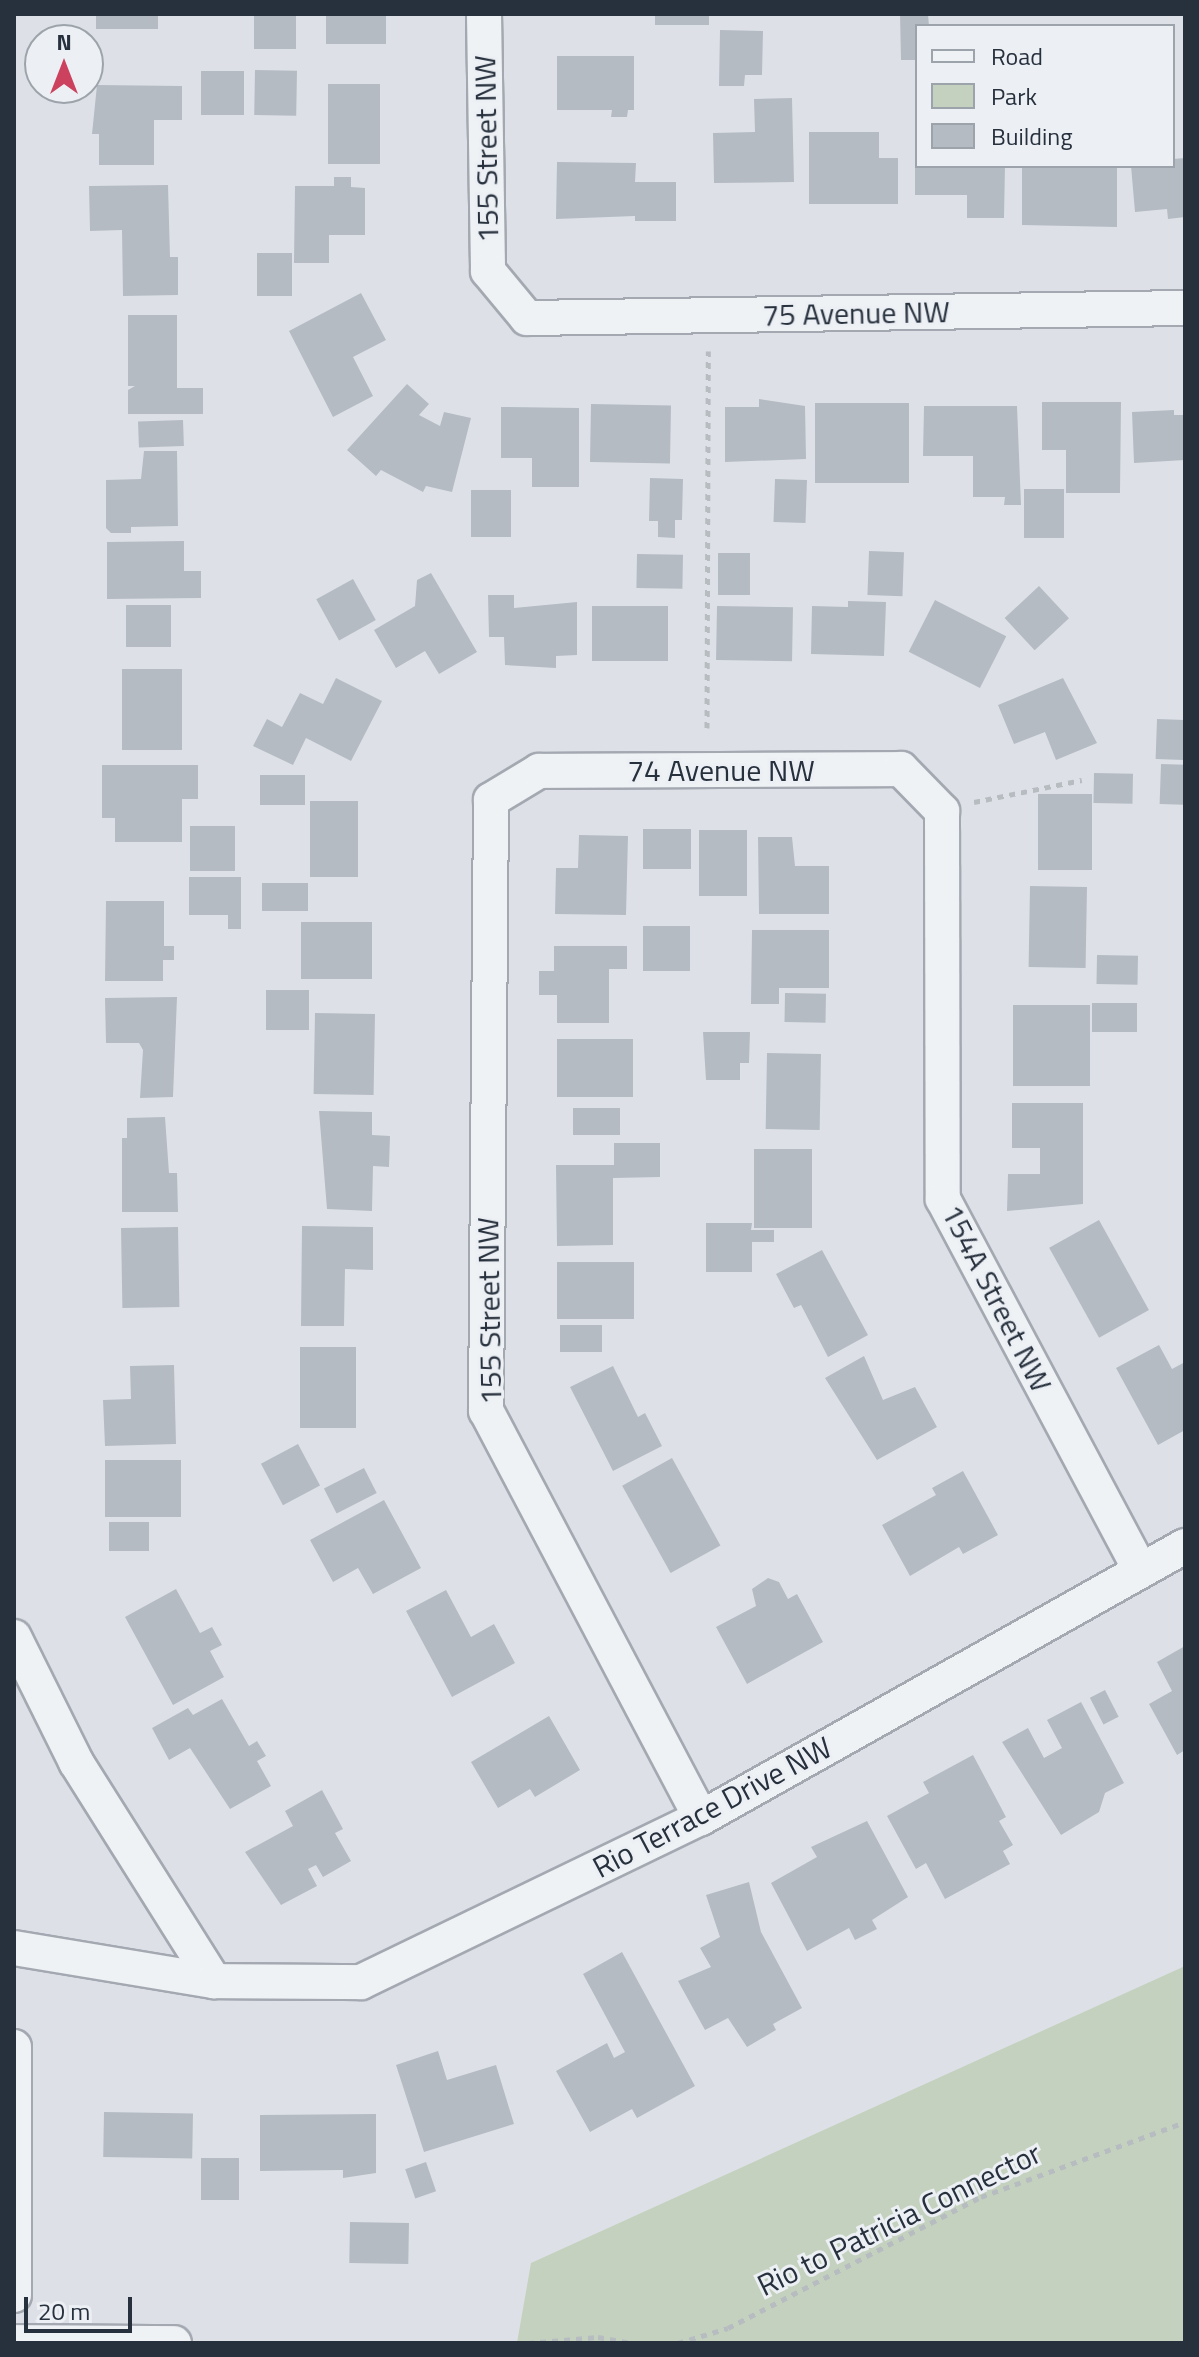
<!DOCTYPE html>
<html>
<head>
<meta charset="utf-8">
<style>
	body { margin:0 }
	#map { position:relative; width:1199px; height:2357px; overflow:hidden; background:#dde1e7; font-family:"Titillium Web",sans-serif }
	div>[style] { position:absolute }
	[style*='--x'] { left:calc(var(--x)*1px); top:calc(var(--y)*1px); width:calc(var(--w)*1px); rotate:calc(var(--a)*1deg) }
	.green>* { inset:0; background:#c4d1be }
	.building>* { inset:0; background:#b4bbc3; transform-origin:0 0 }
	.path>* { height:5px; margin-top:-2.5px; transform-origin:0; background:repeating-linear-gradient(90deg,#b7bcc1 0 6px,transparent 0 12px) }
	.roads { filter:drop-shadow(2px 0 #a3a8b1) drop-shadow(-2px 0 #a3a8b1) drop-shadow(0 2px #a3a8b1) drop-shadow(0 -2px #a3a8b1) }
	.street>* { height:34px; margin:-17px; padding:0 17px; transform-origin:17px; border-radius:17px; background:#eff2f5 }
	span { translate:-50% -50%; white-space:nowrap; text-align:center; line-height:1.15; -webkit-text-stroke:6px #ecf0f4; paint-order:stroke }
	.street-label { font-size:30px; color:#27303d }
	.frame { position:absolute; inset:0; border:16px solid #27303d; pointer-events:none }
	.legend { position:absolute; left:915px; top:24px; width:260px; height:144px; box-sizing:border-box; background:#ecf0f4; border:2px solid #9da3ab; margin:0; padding:10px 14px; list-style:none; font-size:24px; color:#27303d }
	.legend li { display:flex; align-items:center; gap:16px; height:40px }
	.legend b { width:40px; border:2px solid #9da3ab }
	.north { position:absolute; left:24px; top:24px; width:80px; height:80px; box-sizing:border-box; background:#ecf0f4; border:2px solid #9da3ab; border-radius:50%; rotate:0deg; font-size:22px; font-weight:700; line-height:32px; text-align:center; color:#27303d }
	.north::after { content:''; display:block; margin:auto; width:28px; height:36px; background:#cc415e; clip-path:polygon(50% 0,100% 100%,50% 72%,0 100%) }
	.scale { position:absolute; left:24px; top:2297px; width:108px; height:36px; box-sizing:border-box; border:4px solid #27303d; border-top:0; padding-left:10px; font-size:24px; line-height:28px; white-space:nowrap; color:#27303d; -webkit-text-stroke:6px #ecf0f4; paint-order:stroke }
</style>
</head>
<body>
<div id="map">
	<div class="green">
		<div style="clip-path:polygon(1185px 1966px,1185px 2343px,517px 2343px,531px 2263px)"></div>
	</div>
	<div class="building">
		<div style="left:96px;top:14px;width:62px;height:15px"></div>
		<div style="left:254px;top:14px;width:42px;height:35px"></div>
		<div style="left:326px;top:14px;width:60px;height:30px"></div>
		<div style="left:655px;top:14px;width:54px;height:11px"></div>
		<div style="clip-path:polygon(900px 14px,928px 14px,929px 26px,917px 26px,917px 60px,901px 60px)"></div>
		<div style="clip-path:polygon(720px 30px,763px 31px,762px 75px,745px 75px,744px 86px,719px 86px)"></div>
		<div style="clip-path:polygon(557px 56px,634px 56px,634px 110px,628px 110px,627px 117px,611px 117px,612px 110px,557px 110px)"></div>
		<div style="left:255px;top:70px;width:42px;height:45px;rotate:1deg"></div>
		<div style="left:201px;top:71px;width:43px;height:44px"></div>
		<div style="left:328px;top:84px;width:52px;height:80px"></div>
		<div style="clip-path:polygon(97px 85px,182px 86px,182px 120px,154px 120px,154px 165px,99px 165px,99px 134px,92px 134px)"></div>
		<div style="clip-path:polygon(792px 98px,794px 182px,714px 183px,713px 133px,755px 132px,754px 99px)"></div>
		<div style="clip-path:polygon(809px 132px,879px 132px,879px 158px,898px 158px,898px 204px,809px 204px)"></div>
		<div style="clip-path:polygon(1185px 158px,1185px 217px,1168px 219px,1167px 209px,1135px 212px,1131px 166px,1173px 166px,1173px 159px)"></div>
		<div style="clip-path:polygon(557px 162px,636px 163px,635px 182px,676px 182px,676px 221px,635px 221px,635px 216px,556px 219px)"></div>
		<div style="clip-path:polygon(915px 166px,1005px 166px,1004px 218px,967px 218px,967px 195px,915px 195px)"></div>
		<div style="clip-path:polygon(1095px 166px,1117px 168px,1117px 227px,1022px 225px,1022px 167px)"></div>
		<div style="clip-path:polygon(334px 177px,351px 177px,351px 187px,365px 188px,365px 235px,329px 235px,329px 263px,294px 263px,295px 186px,334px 186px)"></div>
		<div style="clip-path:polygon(168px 185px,170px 257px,178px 257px,178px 295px,123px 296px,122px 230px,90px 231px,89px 186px)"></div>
		<div style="left:257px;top:253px;width:35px;height:43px"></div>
		<div style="clip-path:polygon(361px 293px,386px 340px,353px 357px,373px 396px,333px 417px,289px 331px)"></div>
		<div style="clip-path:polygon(128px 315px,177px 315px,177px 388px,203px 388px,203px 414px,128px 414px,128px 390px,135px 386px,128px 386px)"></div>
		<div style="clip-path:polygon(407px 384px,429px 404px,419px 415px,440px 426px,444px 412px,471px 418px,452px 492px,426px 486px,423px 492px,381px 470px,376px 476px,347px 450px)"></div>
		<div style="clip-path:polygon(759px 399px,805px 406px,806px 459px,725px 462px,725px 407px,759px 407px)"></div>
		<div style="clip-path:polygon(1042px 402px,1121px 402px,1120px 493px,1066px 493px,1066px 450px,1042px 450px)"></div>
		<div style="left:909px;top:403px;width:80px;height:94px;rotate:90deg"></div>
		<div style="left:591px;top:404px;width:80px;height:58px;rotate:1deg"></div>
		<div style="clip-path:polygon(924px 406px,1017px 406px,1021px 505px,1004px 505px,1005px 497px,973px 497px,973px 456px,923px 456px)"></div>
		<div style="clip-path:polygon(501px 407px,579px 408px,579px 487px,532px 487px,532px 458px,501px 458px)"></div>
		<div style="clip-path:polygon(1174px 410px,1174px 415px,1185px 415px,1185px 460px,1134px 463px,1132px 412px)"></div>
		<div style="left:183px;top:420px;width:26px;height:45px;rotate:88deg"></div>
		<div style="clip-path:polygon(144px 451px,177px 451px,178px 526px,131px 527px,131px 533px,111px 533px,106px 528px,106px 480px,141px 479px)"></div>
		<div style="clip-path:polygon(650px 478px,683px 479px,682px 520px,675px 520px,675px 538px,658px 537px,658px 521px,649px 521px)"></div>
		<div style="left:775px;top:479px;width:32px;height:43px;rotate:2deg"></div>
		<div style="left:1024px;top:489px;width:40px;height:49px"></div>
		<div style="left:471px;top:490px;width:40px;height:47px"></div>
		<div style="clip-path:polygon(184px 541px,184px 571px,201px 571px,201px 598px,107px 599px,107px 542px)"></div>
		<div style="left:869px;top:551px;width:35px;height:44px;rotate:2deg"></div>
		<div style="left:718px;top:553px;width:32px;height:42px"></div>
		<div style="left:637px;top:554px;width:46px;height:34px;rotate:1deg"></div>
		<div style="clip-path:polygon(431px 573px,477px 652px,439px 674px,425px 651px,396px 668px,374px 630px,415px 606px,417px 580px)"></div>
		<div style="left:353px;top:579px;width:47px;height:42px;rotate:61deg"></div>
		<div style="left:1039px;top:586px;width:44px;height:47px;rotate:47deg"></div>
		<div style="clip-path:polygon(488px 595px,514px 595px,514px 608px,577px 602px,577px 655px,556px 656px,556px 668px,505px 665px,504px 637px,489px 637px)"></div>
		<div style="left:935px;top:600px;width:80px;height:58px;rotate:27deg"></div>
		<div style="clip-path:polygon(848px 601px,886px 602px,884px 656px,811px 654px,812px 606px,848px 607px)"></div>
		<div style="left:126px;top:605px;width:45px;height:42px"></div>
		<div style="left:592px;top:606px;width:76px;height:55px"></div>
		<div style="left:717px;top:606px;width:76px;height:54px;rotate:1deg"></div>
		<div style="left:122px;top:669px;width:60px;height:81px"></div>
		<div style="clip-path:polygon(336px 678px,382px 701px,351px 761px,306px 738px,293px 765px,253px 746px,267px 719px,282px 727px,300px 693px,323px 704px)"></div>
		<div style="clip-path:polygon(1063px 678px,1097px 743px,1056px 760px,1045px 732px,1014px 744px,998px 705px)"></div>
		<div style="left:1157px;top:719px;width:28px;height:40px;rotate:2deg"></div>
		<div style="left:1161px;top:764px;width:24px;height:40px;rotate:2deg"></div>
		<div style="clip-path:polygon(102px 765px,198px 765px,198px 799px,182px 799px,182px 842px,115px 842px,115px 818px,102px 818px)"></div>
		<div style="left:1094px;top:773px;width:39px;height:30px;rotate:1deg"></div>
		<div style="left:260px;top:775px;width:45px;height:30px"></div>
		<div style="left:1038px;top:794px;width:54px;height:76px"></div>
		<div style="left:310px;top:801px;width:48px;height:76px"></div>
		<div style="left:190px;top:826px;width:45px;height:45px"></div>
		<div style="left:643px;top:829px;width:48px;height:40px"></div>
		<div style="left:699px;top:830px;width:48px;height:66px"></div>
		<div style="clip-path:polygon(579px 835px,628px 836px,626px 915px,555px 914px,556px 868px,578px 868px)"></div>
		<div style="clip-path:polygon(758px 837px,792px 837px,795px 866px,829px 866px,829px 914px,759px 914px)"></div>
		<div style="clip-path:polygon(189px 877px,241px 877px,241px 929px,228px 929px,228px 915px,189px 915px)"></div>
		<div style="left:308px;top:883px;width:28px;height:46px;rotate:90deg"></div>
		<div style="left:1030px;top:886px;width:57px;height:81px;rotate:1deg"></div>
		<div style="clip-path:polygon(106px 901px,164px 901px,164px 946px,174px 946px,174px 960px,163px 960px,163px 981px,105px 981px)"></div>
		<div style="left:301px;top:922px;width:71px;height:57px"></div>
		<div style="left:643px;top:926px;width:47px;height:45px"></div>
		<div style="clip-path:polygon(752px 930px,829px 930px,829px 988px,779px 988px,779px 1004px,751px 1004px)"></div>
		<div style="clip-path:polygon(554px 946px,627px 946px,627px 969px,609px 969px,609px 1023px,557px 1023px,557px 995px,539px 995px,539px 971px,554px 971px)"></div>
		<div style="left:1097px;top:955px;width:41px;height:29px;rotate:1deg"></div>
		<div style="left:266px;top:990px;width:43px;height:40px"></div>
		<div style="left:785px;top:993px;width:41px;height:29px;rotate:1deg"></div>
		<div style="clip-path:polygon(177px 997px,173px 1097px,140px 1098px,143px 1050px,139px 1043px,106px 1043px,105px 998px)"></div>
		<div style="left:1092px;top:1003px;width:45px;height:29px"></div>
		<div style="left:1013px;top:1005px;width:77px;height:81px"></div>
		<div style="left:315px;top:1013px;width:60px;height:81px;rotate:1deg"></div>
		<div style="clip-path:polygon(703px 1032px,750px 1032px,749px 1063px,740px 1063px,740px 1080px,706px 1080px)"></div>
		<div style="left:557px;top:1039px;width:76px;height:58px"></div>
		<div style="left:767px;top:1053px;width:54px;height:76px;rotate:1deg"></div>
		<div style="clip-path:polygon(1012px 1103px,1083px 1103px,1083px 1204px,1007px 1211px,1008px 1174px,1040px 1174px,1040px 1148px,1012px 1148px)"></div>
		<div style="left:620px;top:1108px;width:27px;height:47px;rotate:90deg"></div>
		<div style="clip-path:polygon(319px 1111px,372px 1112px,372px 1135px,390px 1136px,389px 1167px,373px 1166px,372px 1211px,327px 1209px)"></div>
		<div style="clip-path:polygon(165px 1117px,169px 1173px,177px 1173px,178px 1212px,122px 1212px,122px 1138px,127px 1138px,127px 1118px)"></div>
		<div style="clip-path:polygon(614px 1143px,660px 1143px,660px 1177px,613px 1178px,613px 1245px,557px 1246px,556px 1165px,614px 1165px)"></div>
		<div style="left:754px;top:1149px;width:58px;height:79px"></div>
		<div style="left:1099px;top:1220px;width:103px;height:57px;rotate:61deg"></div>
		<div style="clip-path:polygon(706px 1223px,752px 1223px,751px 1230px,774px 1230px,774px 1242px,752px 1242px,752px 1272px,706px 1272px)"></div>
		<div style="clip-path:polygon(302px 1226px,373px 1227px,373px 1270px,345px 1269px,344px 1326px,301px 1326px)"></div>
		<div style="left:178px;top:1227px;width:80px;height:57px;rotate:89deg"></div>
		<div style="clip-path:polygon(822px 1250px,868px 1335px,828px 1357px,801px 1305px,794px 1308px,776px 1274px)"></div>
		<div style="left:557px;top:1262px;width:77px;height:57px"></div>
		<div style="left:560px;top:1325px;width:42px;height:27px"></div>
		<div style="clip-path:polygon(1159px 1345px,1172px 1369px,1185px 1362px,1185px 1430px,1158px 1445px,1116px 1368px)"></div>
		<div style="left:300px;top:1347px;width:56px;height:81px"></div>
		<div style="clip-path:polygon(864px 1356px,883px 1400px,915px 1387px,937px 1427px,877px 1460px,825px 1378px)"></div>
		<div style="clip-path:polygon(174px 1365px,176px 1444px,105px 1446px,103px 1400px,131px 1399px,130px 1366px)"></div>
		<div style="clip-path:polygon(613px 1366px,638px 1417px,645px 1413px,662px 1446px,613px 1471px,570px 1387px)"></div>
		<div style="left:298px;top:1444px;width:47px;height:42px;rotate:62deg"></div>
		<div style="left:672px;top:1458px;width:100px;height:57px;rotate:61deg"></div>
		<div style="left:105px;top:1460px;width:76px;height:57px"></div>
		<div style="left:364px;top:1468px;width:28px;height:45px;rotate:63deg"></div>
		<div style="clip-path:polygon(963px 1471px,998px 1535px,963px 1554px,959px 1547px,910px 1576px,882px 1525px,936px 1495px,932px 1488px)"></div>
		<div style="clip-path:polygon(384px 1500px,421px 1568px,373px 1594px,358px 1568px,333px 1582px,310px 1540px)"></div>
		<div style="left:109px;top:1522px;width:40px;height:29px"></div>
		<div style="clip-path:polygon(768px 1578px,779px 1582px,788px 1599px,797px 1594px,823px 1642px,747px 1684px,716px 1627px,756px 1606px,752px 1589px)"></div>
		<div style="clip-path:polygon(176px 1589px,200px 1633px,212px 1627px,222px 1645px,210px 1651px,224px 1677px,173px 1705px,125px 1617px)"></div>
		<div style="clip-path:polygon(446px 1590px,471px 1637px,494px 1624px,515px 1663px,452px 1697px,406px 1611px)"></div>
		<div style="clip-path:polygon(1185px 1646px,1185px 1750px,1177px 1755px,1149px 1704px,1172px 1691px,1157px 1662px)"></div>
		<div style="left:1105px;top:1690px;width:30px;height:17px;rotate:63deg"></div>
		<div style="clip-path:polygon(222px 1699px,249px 1746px,257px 1741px,266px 1756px,257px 1761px,271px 1786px,230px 1809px,190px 1748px,169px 1760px,152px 1728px,188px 1708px,193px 1715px)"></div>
		<div style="clip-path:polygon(1081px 1702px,1124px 1783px,1105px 1793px,1099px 1812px,1061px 1835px,1002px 1742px,1028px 1728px,1044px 1758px,1062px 1748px,1047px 1720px)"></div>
		<div style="clip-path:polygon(549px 1716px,580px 1770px,535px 1797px,530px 1789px,498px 1808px,471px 1762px)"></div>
		<div style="clip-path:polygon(973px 1755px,1006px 1817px,999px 1821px,1013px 1845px,1003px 1851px,1010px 1864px,945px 1899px,926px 1863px,916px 1869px,887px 1816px,929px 1793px,923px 1782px)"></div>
		<div style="clip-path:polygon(322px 1790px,343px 1829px,335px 1833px,351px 1861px,323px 1877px,316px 1865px,308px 1869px,317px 1886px,281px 1905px,245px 1852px,293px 1826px,285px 1811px)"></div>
		<div style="clip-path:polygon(867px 1821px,908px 1897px,872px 1920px,877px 1929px,855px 1940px,849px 1928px,807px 1951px,771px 1883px,817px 1857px,811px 1847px)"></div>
		<div style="clip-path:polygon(749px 1882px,761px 1932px,802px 2008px,773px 2024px,776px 2030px,747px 2047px,728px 2018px,705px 2030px,678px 1981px,711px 1967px,700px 1948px,720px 1937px,706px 1895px)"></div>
		<div style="clip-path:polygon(622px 1952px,695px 2086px,637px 2118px,632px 2109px,590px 2132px,556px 2071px,607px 2043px,614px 2058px,625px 2052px,583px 1974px)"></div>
		<div style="clip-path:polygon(438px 2051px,447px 2080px,496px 2065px,514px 2124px,424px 2152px,396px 2065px)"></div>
		<div style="left:104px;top:2112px;width:89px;height:45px;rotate:1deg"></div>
		<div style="clip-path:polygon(376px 2114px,376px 2173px,343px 2178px,343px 2170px,260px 2171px,260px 2115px)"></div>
		<div style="left:201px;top:2158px;width:38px;height:42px"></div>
		<div style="left:426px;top:2162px;width:31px;height:22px;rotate:71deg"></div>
		<div style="left:350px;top:2222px;width:59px;height:41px;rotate:1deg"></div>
	</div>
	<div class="path">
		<div style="--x:707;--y:728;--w:377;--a:-89.8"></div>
		<div style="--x:974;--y:802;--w:110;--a:-11.5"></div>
		<div style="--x:528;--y:2343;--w:70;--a:-4.9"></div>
		<div style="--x:598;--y:2337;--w:34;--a:10"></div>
		<div style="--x:678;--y:2343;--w:52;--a:-16.7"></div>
		<div style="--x:728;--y:2328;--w:285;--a:-27.4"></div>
		<div style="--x:981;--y:2197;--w:217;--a:-20.2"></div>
	</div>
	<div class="roads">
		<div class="street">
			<div style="--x:484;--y:14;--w:257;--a:89.1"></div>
			<div style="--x:488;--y:271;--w:61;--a:50.3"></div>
			<div style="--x:527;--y:318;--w:658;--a:-0.87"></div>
			<div style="--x:14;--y:1637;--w:140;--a:63.6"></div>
			<div style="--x:76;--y:1762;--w:259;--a:57.8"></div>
			<div style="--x:701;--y:1818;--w:460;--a:-117.8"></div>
			<div style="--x:486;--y:1411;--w:611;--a:-89.53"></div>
			<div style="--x:491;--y:800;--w:56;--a:-31.1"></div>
			<div style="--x:539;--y:771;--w:362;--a:-0.3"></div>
			<div style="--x:901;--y:769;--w:59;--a:45.7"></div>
			<div style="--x:942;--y:811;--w:388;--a:89.9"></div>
			<div style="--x:943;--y:1199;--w:420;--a:62"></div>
			<div style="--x:14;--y:1948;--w:203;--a:9.4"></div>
			<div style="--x:214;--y:1981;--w:147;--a:0.4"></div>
			<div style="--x:361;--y:1982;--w:377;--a:-25.8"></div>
			<div style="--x:701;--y:1818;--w:555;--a:-29.34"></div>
			<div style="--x:14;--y:2047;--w:248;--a:90"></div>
			<div style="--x:14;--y:2342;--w:160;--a:0.4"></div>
		</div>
	</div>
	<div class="street-label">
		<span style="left:486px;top:149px;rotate:-91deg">155 Street NW</span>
		<span style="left:856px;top:313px;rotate:-1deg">75 Avenue NW</span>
		<span style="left:721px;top:770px">74 Avenue NW</span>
		<span style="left:997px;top:1298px;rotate:63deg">154A Street NW</span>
		<span style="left:489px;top:1311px;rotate:-91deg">155 Street NW</span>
		<span style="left:712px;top:1807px;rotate:-28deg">Rio Terrace Drive NW</span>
		<span style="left:899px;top:2219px;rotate:-26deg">Rio to Patricia Connector</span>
	</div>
	<div class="frame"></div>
	<ul class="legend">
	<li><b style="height:10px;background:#eff2f5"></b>Road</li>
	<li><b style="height:22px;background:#c4d1be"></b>Park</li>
	<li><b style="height:22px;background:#b4bbc3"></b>Building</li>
	</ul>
	<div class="north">N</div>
	<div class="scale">20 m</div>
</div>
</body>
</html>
